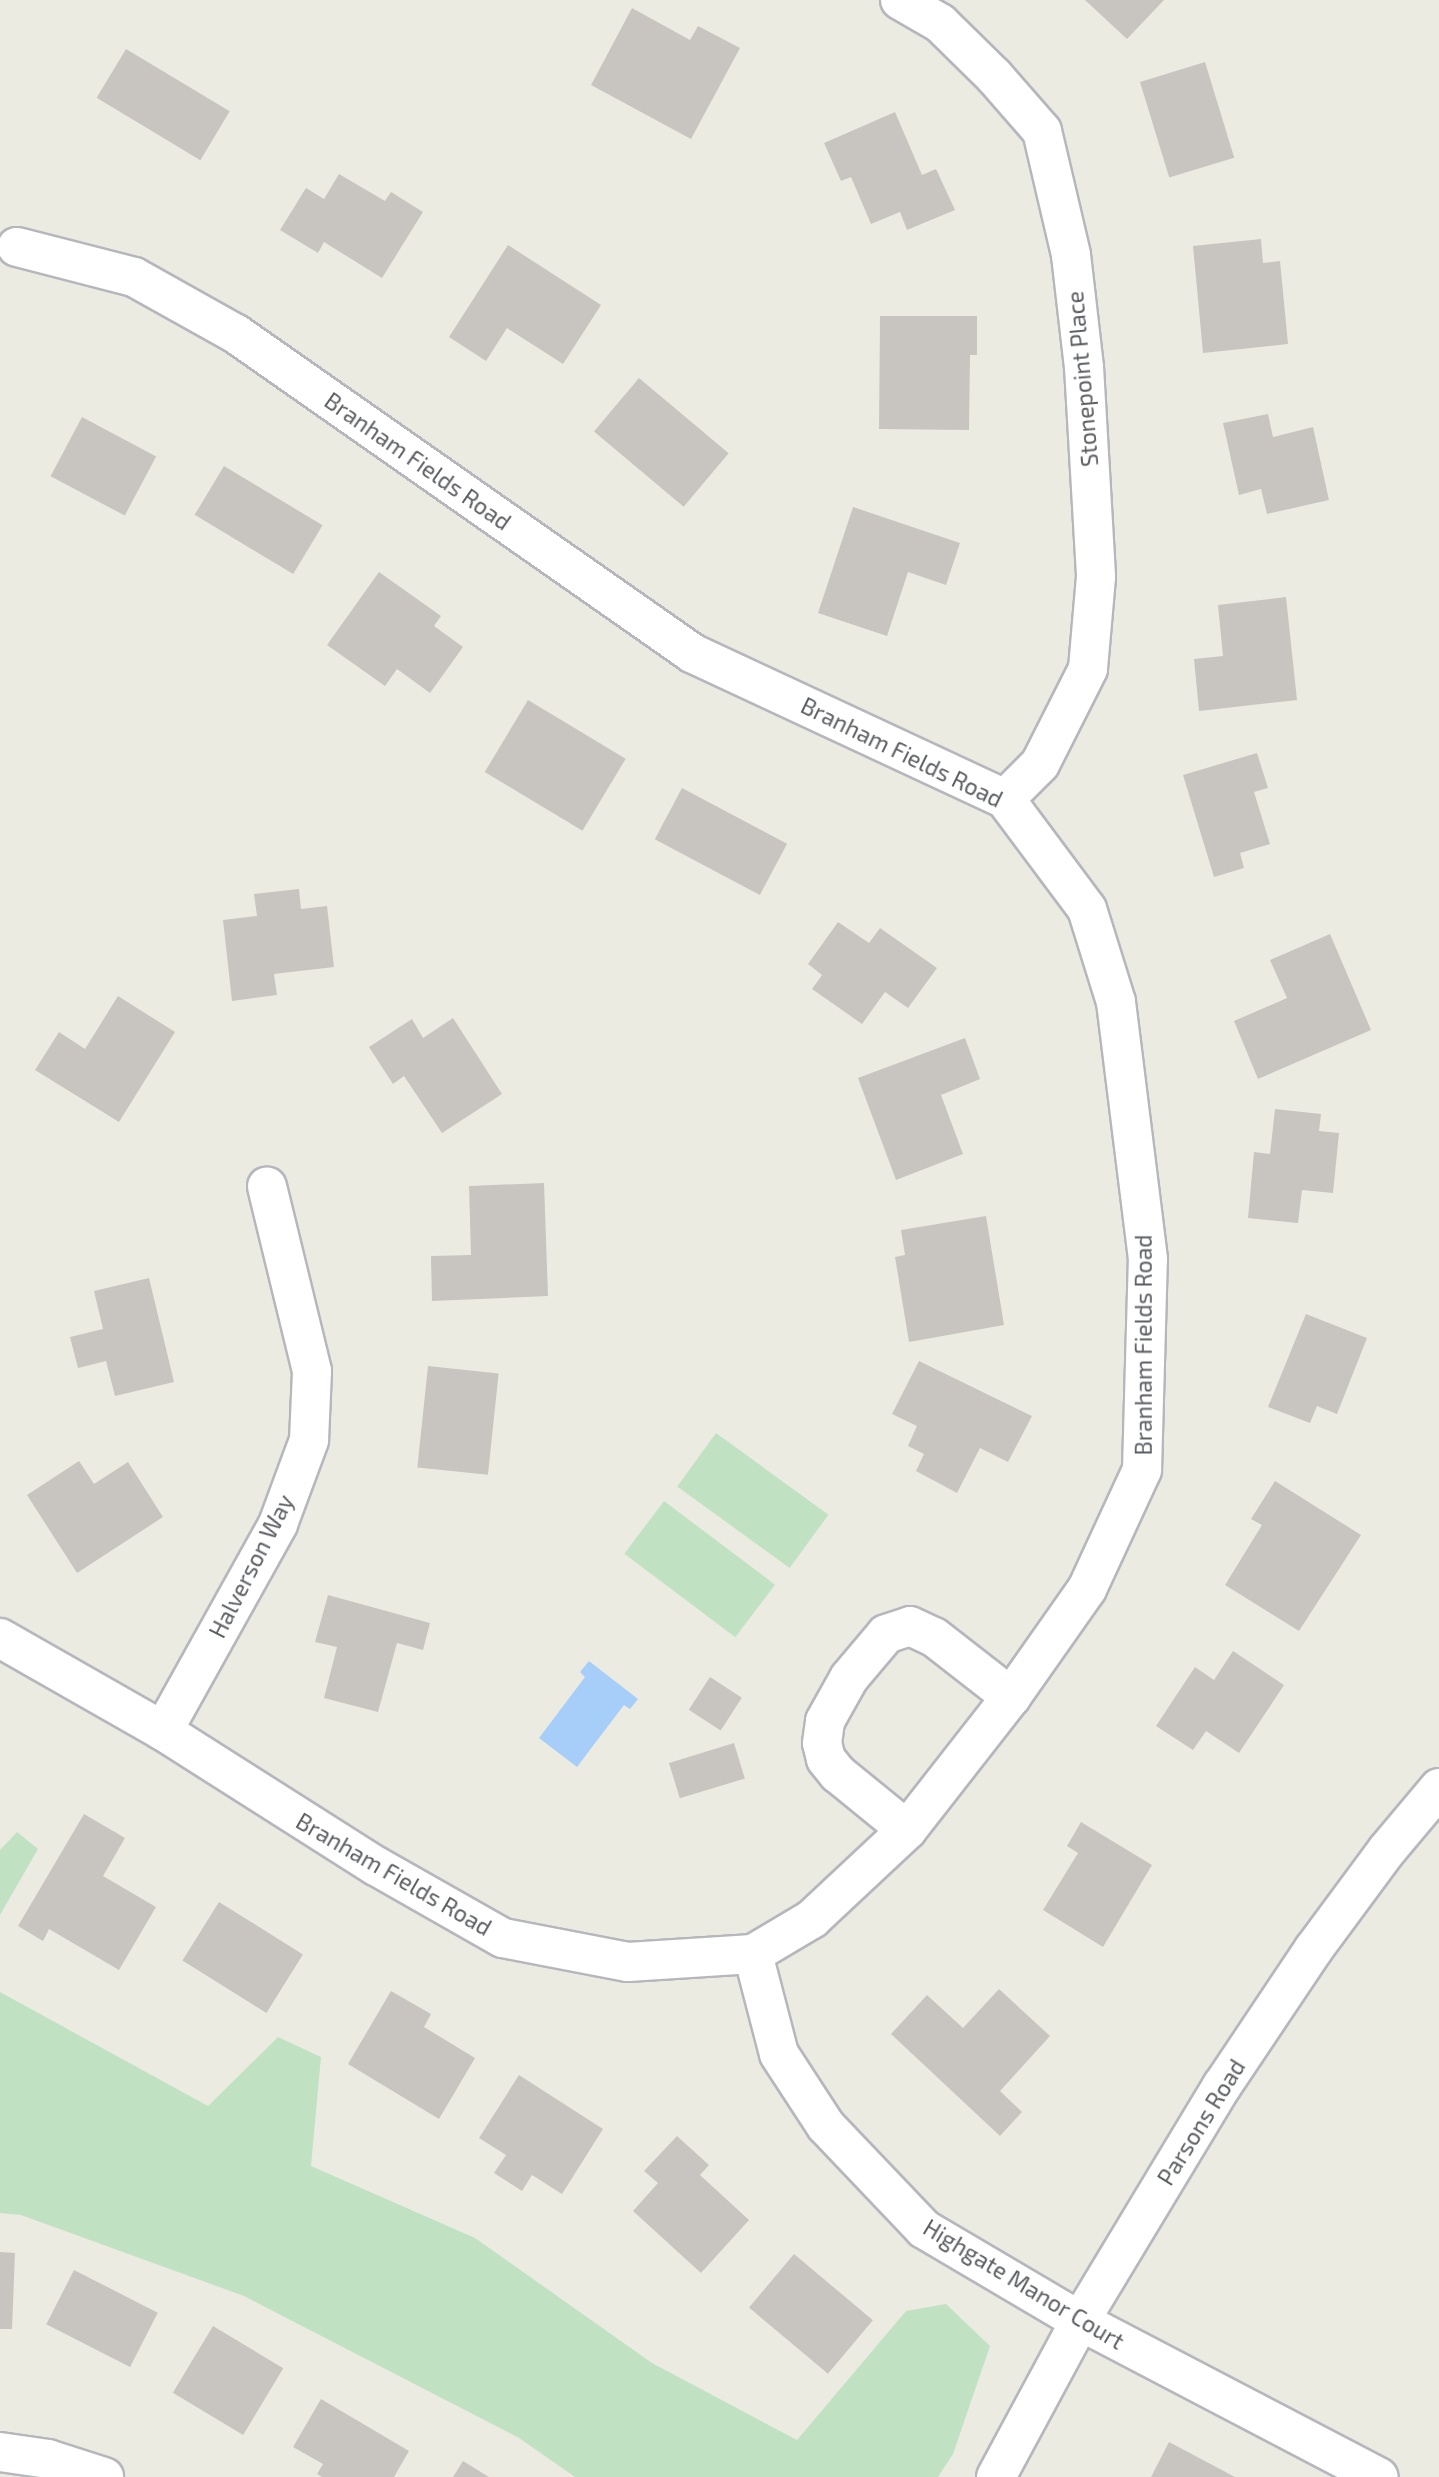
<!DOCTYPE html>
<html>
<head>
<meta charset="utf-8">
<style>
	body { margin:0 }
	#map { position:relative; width:1439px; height:2477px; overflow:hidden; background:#ecebe2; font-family:"Exo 2",sans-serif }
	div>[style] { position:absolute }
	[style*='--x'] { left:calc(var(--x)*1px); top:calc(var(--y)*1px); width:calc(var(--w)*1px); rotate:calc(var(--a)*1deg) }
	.green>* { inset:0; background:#c0e2c3; transform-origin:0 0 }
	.water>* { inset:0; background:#a6cef9 }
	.building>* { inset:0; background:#c8c5c0; transform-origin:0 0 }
	.roads { filter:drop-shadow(2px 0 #b5b7bc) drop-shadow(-2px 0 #b5b7bc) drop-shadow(0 2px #b5b7bc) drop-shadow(0 -2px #b5b7bc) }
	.minor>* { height:38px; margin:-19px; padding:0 19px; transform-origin:19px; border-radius:19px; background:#fff }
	span { translate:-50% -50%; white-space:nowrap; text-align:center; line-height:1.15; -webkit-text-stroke:5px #fff; paint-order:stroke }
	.street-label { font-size:23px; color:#5b5d62 }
</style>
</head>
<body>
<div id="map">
	<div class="green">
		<div style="left:716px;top:1433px;width:139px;height:66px;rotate:36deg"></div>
		<div style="left:664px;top:1501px;width:139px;height:66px;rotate:37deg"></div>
		<div style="clip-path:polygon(17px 1832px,38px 1849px,0 1915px,0 1850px)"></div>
		<div style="clip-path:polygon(0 1992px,208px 2106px,278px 2037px,321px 2057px,311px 2166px,475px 2238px,652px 2363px,797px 2440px,906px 2311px,946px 2304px,990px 2346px,953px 2454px,938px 2477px,575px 2477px,519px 2438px,244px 2296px,21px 2215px,0 2213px)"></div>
	</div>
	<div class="water">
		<div style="clip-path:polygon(589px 1661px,638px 1699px,630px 1709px,624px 1705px,577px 1767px,539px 1738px,585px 1677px,580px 1672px)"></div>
	</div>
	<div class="building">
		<div style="clip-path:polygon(1085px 0,1164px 0,1127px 39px)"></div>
		<div style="clip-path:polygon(632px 8px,690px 40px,698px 26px,740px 48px,691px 139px,591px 85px)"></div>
		<div style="left:126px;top:49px;width:121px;height:57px;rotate:31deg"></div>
		<div style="left:1205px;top:62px;width:100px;height:68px;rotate:73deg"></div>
		<div style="clip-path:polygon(895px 112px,922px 175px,936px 169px,955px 210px,907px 230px,900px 212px,871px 224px,851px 177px,841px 181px,824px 143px)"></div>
		<div style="clip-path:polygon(339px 174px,385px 201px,391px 192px,423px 212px,382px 278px,324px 242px,318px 253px,280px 230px,306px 188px,324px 199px)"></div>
		<div style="clip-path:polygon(1261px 239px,1263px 263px,1280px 261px,1288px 344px,1203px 353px,1193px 246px)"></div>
		<div style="clip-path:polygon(508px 245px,601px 305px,563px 364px,507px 328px,486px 361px,449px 337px)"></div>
		<div style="clip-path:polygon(880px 316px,977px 316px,977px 355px,970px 355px,969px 430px,879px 429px)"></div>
		<div style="left:639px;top:378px;width:117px;height:70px;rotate:40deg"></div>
		<div style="clip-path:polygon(1268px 414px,1273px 437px,1313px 427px,1329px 500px,1267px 514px,1261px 489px,1239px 495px,1223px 423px)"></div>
		<div style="left:82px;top:417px;width:84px;height:67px;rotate:28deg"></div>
		<div style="left:224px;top:466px;width:115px;height:57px;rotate:31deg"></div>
		<div style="clip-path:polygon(853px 507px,960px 543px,946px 585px,908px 572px,887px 636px,818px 613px)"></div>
		<div style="clip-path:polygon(379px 572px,441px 616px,434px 626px,463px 647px,430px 693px,397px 669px,385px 686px,327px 645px)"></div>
		<div style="clip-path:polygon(1286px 597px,1297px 700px,1199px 711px,1194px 659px,1223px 656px,1218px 605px)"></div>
		<div style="left:528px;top:700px;width:114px;height:84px;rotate:31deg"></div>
		<div style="clip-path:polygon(1257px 753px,1268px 788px,1254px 792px,1270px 844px,1240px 853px,1244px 868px,1214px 877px,1183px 775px)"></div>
		<div style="left:682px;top:788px;width:119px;height:58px;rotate:28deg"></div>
		<div style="clip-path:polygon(299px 889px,301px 909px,327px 906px,334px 967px,274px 974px,277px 995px,232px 1001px,223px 920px,257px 916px,254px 894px)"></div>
		<div style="clip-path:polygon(838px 922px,869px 943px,880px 928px,937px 968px,908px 1008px,885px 992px,862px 1024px,812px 989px,822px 975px,808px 964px)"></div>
		<div style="clip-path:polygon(1330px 934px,1371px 1030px,1258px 1079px,1234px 1021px,1287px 998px,1270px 960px)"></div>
		<div style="clip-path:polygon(118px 996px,175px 1032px,119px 1122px,35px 1070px,59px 1032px,85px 1049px)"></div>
		<div style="clip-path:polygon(453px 1018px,502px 1094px,442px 1133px,404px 1076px,393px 1084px,369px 1047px,412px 1019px,423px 1038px)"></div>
		<div style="clip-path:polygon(965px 1038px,980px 1079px,941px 1095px,963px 1154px,896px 1180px,858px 1078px)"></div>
		<div style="clip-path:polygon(1275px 1109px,1321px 1114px,1319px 1131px,1339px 1133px,1333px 1193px,1302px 1190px,1298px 1223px,1248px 1218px,1254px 1152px,1270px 1154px)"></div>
		<div style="clip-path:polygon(544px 1183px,548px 1296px,432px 1301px,431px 1256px,471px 1255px,469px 1186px)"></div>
		<div style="clip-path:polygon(986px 1216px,1004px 1325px,909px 1342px,895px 1257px,905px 1255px,901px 1230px)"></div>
		<div style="clip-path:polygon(149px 1278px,174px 1382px,115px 1396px,106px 1361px,78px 1368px,70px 1337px,103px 1329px,94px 1291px)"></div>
		<div style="clip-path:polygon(1306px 1314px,1367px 1338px,1337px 1414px,1317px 1406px,1310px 1423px,1268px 1407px)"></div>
		<div style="clip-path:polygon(919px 1361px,1032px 1416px,1008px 1462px,980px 1448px,957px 1493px,916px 1471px,924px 1454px,908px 1446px,917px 1426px,892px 1414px)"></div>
		<div style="left:428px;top:1366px;width:71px;height:102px;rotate:6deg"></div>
		<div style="clip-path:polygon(79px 1461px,94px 1484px,128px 1462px,163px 1517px,77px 1573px,27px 1495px)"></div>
		<div style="clip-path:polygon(1275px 1481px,1361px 1535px,1299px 1631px,1225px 1585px,1262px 1525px,1251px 1519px)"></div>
		<div style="clip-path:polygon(328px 1595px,430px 1623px,423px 1650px,397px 1643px,378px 1712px,324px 1698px,337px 1647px,315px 1642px)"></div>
		<div style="clip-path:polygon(1233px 1651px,1284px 1685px,1239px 1753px,1206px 1731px,1193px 1750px,1156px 1726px,1195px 1667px,1214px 1680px)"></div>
		<div style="left:710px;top:1677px;width:38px;height:39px;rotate:33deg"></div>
		<div style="left:734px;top:1743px;width:37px;height:68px;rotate:73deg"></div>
		<div style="clip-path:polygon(84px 1814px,125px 1838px,103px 1876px,156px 1907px,119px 1970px,49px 1929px,43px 1941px,18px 1926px)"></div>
		<div style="clip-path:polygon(1081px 1822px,1152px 1865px,1103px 1947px,1043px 1910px,1078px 1853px,1067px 1846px)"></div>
		<div style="left:219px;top:1902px;width:99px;height:69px;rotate:32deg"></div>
		<div style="clip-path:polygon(999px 1989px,1050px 2036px,1000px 2091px,1022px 2112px,1000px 2136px,891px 2034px,927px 1995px,963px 2028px)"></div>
		<div style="clip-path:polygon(391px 1991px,431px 2014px,424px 2027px,475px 2058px,439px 2119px,348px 2064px)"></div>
		<div style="clip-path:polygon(519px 2075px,603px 2129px,562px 2194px,532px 2175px,522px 2191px,494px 2173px,506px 2155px,479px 2138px)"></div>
		<div style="clip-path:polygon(677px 2136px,709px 2165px,700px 2175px,749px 2220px,701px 2273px,633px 2211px,658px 2183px,644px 2171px)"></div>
		<div style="clip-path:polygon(0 2252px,15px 2253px,12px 2329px,0 2329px)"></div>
		<div style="left:794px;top:2254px;width:103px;height:70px;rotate:40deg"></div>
		<div style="left:74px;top:2270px;width:94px;height:61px;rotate:27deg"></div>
		<div style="left:213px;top:2326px;width:82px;height:78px;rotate:31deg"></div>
		<div style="clip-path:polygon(321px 2399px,409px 2451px,394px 2477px,322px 2477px,317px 2474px,323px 2464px,293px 2447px)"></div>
		<div style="clip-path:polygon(1169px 2442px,1235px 2477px,1151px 2477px)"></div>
		<div style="clip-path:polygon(463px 2461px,489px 2477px,453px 2477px)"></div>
	</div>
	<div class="roads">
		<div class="minor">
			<div style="--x:900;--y:0;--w:46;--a:29.9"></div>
			<div style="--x:940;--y:23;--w:76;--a:44.5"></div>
			<div style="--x:994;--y:76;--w:73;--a:48.9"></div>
			<div style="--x:1042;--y:131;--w:127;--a:76.8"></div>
			<div style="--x:1071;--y:255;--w:113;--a:83.4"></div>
			<div style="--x:1084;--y:367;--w:210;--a:86.7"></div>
			<div style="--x:1096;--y:577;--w:92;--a:95"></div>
			<div style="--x:1088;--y:669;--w:106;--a:116.8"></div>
			<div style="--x:1040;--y:764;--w:49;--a:135"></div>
			<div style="--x:0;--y:1638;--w:188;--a:29.7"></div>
			<div style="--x:163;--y:1731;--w:252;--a:32.4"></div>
			<div style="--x:376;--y:1866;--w:146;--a:29.6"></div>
			<div style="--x:503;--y:1938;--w:127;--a:10.9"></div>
			<div style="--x:628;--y:1962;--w:125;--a:-3.7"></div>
			<div style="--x:753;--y:1954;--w:69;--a:-30.7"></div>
			<div style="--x:812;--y:1919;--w:130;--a:-43.1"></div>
			<div style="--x:907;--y:1830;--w:169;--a:-52"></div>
			<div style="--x:1011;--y:1697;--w:132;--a:-54.9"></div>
			<div style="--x:1087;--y:1589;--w:131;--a:-65.2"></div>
			<div style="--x:1142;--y:1470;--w:211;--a:-88.4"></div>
			<div style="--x:1148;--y:1259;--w:259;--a:-97.1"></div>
			<div style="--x:1116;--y:1002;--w:97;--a:-107.3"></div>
			<div style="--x:1087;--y:909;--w:137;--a:-126.7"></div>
			<div style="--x:1005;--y:799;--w:345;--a:-155"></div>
			<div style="--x:692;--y:653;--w:557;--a:-145.02"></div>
			<div style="--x:236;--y:334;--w:117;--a:-150.8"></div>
			<div style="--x:134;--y:277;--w:121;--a:-165.6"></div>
			<div style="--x:163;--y:1731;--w:237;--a:-60.9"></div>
			<div style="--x:278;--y:1524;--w:90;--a:-69.7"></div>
			<div style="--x:309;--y:1440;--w:69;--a:-87.5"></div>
			<div style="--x:312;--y:1371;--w:190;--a:-103.7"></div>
			<div style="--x:907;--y:1830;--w:89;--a:-140.9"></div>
			<div style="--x:838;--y:1774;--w:19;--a:-129"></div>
			<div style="--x:826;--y:1759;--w:16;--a:-104"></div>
			<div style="--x:822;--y:1743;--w:22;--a:-82"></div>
			<div style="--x:825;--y:1721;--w:49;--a:-60.8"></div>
			<div style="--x:849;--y:1678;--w:57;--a:-49.9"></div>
			<div style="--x:886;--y:1634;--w:25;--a:-18"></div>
			<div style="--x:910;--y:1626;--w:26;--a:25"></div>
			<div style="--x:934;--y:1637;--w:98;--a:37.9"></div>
			<div style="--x:753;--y:1954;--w:103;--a:75.4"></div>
			<div style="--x:779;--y:2054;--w:86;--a:56.9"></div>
			<div style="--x:826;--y:2126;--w:142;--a:46.4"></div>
			<div style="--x:924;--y:2229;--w:181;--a:30.5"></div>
			<div style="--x:1080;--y:2321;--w:337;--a:27.6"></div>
			<div style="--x:0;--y:2452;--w:49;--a:8.3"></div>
			<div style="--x:48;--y:2459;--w:59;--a:17.8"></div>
			<div style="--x:996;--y:2477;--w:177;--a:-61.7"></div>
			<div style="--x:1080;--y:2321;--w:275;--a:-58.9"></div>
			<div style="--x:1222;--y:2086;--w:164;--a:-56.2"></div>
			<div style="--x:1313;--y:1950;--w:124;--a:-53.5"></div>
			<div style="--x:1387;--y:1850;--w:81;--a:-50"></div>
		</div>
	</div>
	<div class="street-label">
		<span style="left:1082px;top:379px;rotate:-95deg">Stonepoint Place</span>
		<span style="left:418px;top:461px;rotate:35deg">Branham Fields Road</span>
		<span style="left:902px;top:752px;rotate:26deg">Branham Fields Road</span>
		<span style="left:1143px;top:1345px;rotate:-90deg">Branham Fields Road</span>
		<span style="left:251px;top:1566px;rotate:-63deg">Halverson Way</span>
		<span style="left:394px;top:1874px;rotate:30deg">Branham Fields Road</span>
		<span style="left:1201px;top:2122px;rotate:-58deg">Parsons Road</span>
		<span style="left:1024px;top:2284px;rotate:31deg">Highgate Manor Court</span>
	</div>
</div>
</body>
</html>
